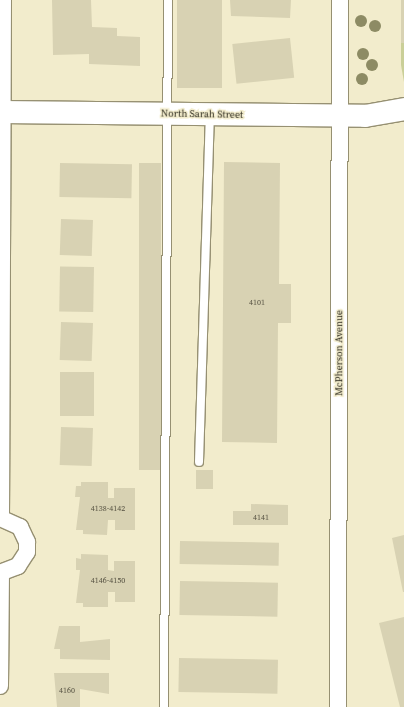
<!DOCTYPE html>
<html>
<head>
<meta charset="utf-8">
<style>
	body { margin:0 }
	#map { position:relative; width:404px; height:707px; overflow:hidden; background:#f2eccc; font-family:"Source Serif 4",serif }
	div>[style] { position:absolute }
	[style*='--x'] { left:calc(var(--x)*1px); top:calc(var(--y)*1px); width:calc(var(--w)*1px); rotate:calc(var(--a)*1deg) }
	.green>* { inset:0; background:#cacf98 }
	.building>* { inset:0; background:#d8d2b3; transform-origin:0 0 }
	.roads { filter:drop-shadow(1px 0 #969072) drop-shadow(-1px 0 #969072) drop-shadow(0 1px #969072) drop-shadow(0 -1px #969072) }
	.lane>* { height:8px; margin:-4px; padding:0 4px; transform-origin:4px; border-radius:4px; background:#fff }
	.street>* { height:16px; margin:-8px; padding:0 8px; transform-origin:8px; border-radius:8px; background:#fff }
	.secondary>* { height:22px; margin:-11px; padding:0 11px; transform-origin:11px; border-radius:11px; background:#fff }
	.trees>* { width:12px; height:12px; margin:-6px; border-radius:50%; background:#8d8b64 }
	span { translate:-50% -50%; white-space:nowrap; text-align:center; line-height:1.15; -webkit-text-stroke:3px #f2eccc; paint-order:stroke }
	.number-label { font-size:8px; color:#565242 }
	.number-label span { -webkit-text-stroke-width:0 }
	.street-label { font-size:10px; color:#2b281c }
</style>
</head>
<body>
<div id="map">
	<div class="green">
		<div style="clip-path:polygon(401px 43px,404px 43px,404px 82px,401px 65px)"></div>
	</div>
	<div class="building">
		<div style="clip-path:polygon(52px 0,91px 0,92px 27px,117px 28px,117px 36px,140px 37px,140px 66px,89px 64px,89px 54px,53px 55px)"></div>
		<div style="left:177px;top:0;width:45px;height:88px"></div>
		<div style="clip-path:polygon(230px 0,291px 0,290px 18px,231px 16px)"></div>
		<div style="left:401px;top:0;width:3px;height:43px"></div>
		<div style="left:290px;top:38px;width:40px;height:58px;rotate:84deg"></div>
		<div style="clip-path:polygon(224px 162px,280px 163px,279px 284px,291px 284px,291px 323px,278px 323px,277px 443px,222px 442px)"></div>
		<div style="left:60px;top:163px;width:72px;height:34px;rotate:1deg"></div>
		<div style="left:139px;top:163px;width:22px;height:307px"></div>
		<div style="left:61px;top:219px;width:32px;height:36px;rotate:2deg"></div>
		<div style="left:94px;top:267px;width:45px;height:34px;rotate:91deg"></div>
		<div style="left:61px;top:322px;width:32px;height:38px;rotate:2deg"></div>
		<div style="left:60px;top:372px;width:34px;height:44px"></div>
		<div style="left:61px;top:427px;width:32px;height:38px;rotate:2deg"></div>
		<div style="left:196px;top:470px;width:17px;height:19px"></div>
		<div style="clip-path:polygon(81px 482px,108px 482px,108px 498px,114px 498px,114px 488px,135px 488px,135px 530px,115px 530px,115px 520px,108px 520px,107px 535px,83px 534px,83px 530px,76px 530px,80px 497px,75px 497px,76px 486px,81px 486px)"></div>
		<div style="clip-path:polygon(251px 504px,288px 505px,288px 525px,233px 525px,233px 511px,251px 511px)"></div>
		<div style="clip-path:polygon(404px 535px,404px 592px,403px 592px,392px 538px)"></div>
		<div style="left:180px;top:541px;width:99px;height:23px;rotate:1deg"></div>
		<div style="clip-path:polygon(81px 554px,108px 555px,108px 570px,114px 571px,114px 561px,135px 561px,135px 602px,115px 602px,115px 592px,108px 592px,108px 607px,83px 607px,83px 603px,76px 603px,80px 570px,76px 570px,76px 558px,81px 559px)"></div>
		<div style="left:180px;top:581px;width:98px;height:34px;rotate:1deg"></div>
		<div style="clip-path:polygon(404px 617px,404px 707px,400px 707px,379px 623px)"></div>
		<div style="clip-path:polygon(59px 626px,80px 626px,80px 642px,110px 639px,110px 660px,60px 659px,60px 649px,54px 649px)"></div>
		<div style="left:179px;top:658px;width:99px;height:34px;rotate:1deg"></div>
		<div style="clip-path:polygon(54px 673px,109px 673px,109px 694px,80px 689px,80px 707px,57px 707px)"></div>
	</div>
	<div class="roads">
		<div class="lane">
			<div style="--x:199;--y:462;--w:347;--a:-88.2"></div>
			<div style="--x:164;--y:707;--w:707;--a:-89.68"></div>
		</div>
		<div class="street">
			<div style="--x:0;--y:518;--w:22;--a:24"></div>
			<div style="--x:20;--y:527;--w:17;--a:65"></div>
			<div style="--x:27;--y:542;--w:10;--a:90"></div>
			<div style="--x:27;--y:552;--w:17;--a:123"></div>
			<div style="--x:18;--y:566;--w:19;--a:159"></div>
			<div style="--x:1;--y:518;--w:518;--a:-89.78"></div>
			<div style="--x:0;--y:686;--w:113;--a:-89.5"></div>
			<div style="--x:338;--y:707;--w:707;--a:-89.84"></div>
		</div>
		<div class="secondary">
			<div style="--x:0;--y:112;--w:365;--a:0.6"></div>
			<div style="--x:365;--y:116;--w:40;--a:-10"></div>
		</div>
	</div>
	<div class="trees">
		<div style="left:361px;top:21px"></div>
		<div style="left:375px;top:26px"></div>
		<div style="left:363px;top:54px"></div>
		<div style="left:372px;top:65px"></div>
		<div style="left:362px;top:79px"></div>
	</div>
	<div class="number-label">
		<span style="left:257px;top:303px">4101</span>
		<span style="left:108px;top:509px">4138-4142</span>
		<span style="left:261px;top:518px">4141</span>
		<span style="left:108px;top:581px">4146-4150</span>
		<span style="left:67px;top:691px">4160</span>
	</div>
	<div class="street-label">
		<span style="left:202px;top:114px;rotate:1deg">North Sarah Street</span>
		<span style="left:339px;top:353px;rotate:-90deg">McPherson Avenue</span>
	</div>
</div>
</body>
</html>
